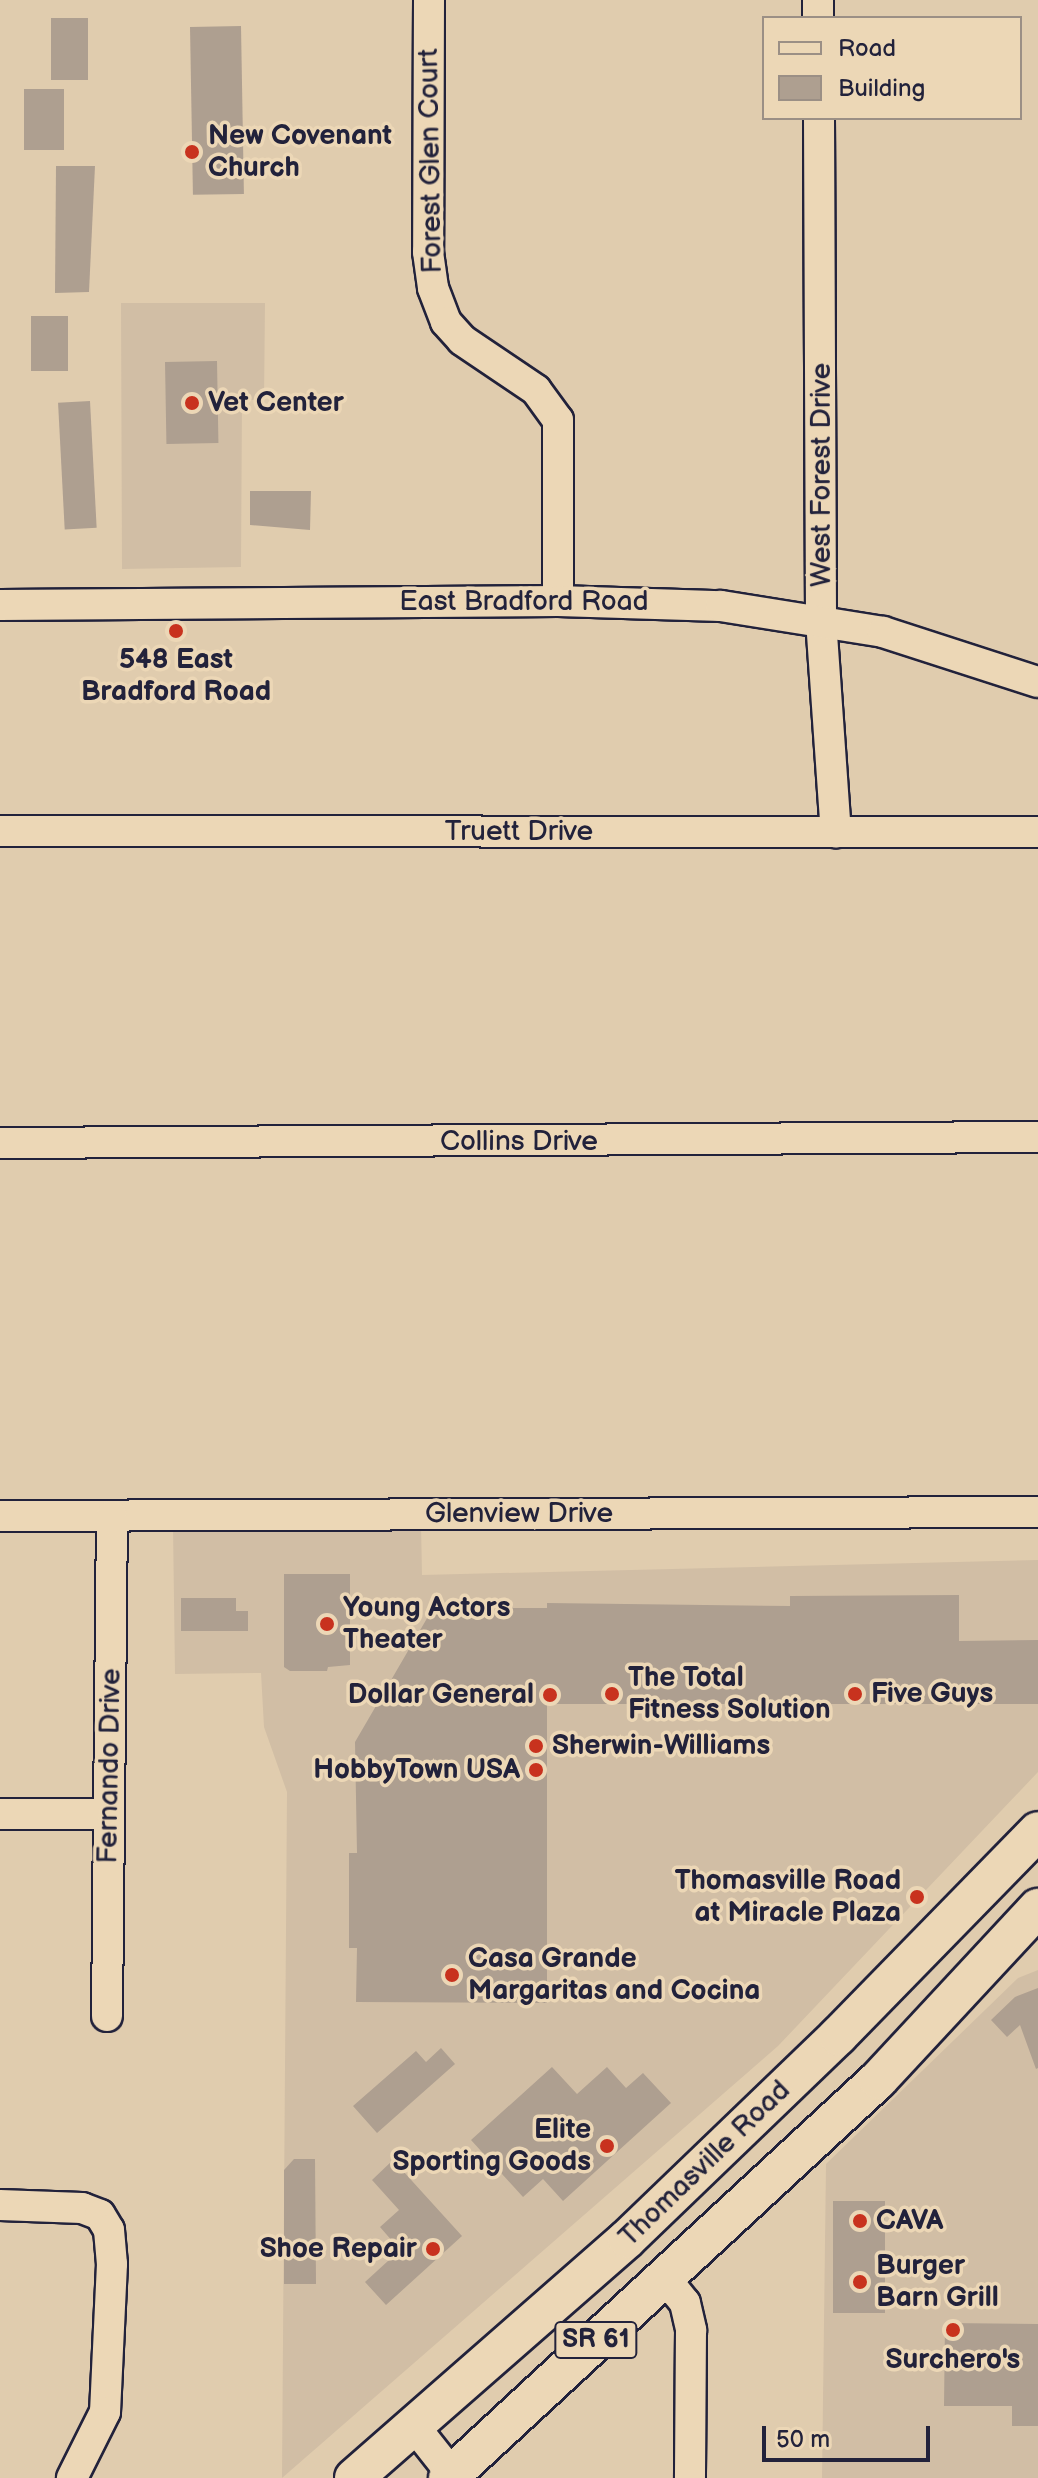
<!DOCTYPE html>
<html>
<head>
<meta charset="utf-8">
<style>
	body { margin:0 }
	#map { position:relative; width:1038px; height:2478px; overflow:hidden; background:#e0ccae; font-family:"Balsamiq Sans",sans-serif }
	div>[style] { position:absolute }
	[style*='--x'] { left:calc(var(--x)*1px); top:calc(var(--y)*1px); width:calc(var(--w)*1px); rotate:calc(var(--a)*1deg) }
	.built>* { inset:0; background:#d1bea5 }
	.building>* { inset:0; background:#ae9f90; transform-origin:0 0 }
	.roads { filter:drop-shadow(2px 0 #22223b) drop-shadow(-2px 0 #22223b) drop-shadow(0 2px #22223b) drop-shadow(0 -2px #22223b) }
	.minor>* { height:30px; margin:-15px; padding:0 15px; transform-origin:15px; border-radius:15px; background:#ecd7b6 }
	.major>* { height:38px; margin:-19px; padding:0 19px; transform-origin:19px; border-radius:19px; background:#ecd7b6 }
	.dots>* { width:22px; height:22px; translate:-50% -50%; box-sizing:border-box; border:4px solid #ecd7b6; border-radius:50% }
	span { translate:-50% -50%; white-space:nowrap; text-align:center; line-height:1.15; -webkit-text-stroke:7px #ecd7b6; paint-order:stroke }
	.shield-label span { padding:2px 6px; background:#ecd7b6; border:2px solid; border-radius:6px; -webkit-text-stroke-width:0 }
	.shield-label { font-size:26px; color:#22223b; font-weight:700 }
	.poi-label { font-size:28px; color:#22223b; font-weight:700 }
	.left { translate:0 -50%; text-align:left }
	.right { translate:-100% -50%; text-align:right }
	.street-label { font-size:28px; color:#22223b }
	.legend { position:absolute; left:762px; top:16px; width:260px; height:104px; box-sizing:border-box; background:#ecd7b6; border:2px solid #9b8f85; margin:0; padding:10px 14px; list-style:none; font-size:24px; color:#22223b }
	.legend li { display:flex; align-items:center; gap:16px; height:40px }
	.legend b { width:40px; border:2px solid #9b8f85 }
	.scale { position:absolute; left:762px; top:2426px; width:168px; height:36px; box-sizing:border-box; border:4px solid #22223b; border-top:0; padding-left:10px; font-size:24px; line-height:28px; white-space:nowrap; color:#22223b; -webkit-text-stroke:6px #ecd7b6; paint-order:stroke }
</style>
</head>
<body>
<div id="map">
	<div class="built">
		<div style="clip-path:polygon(121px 303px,265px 303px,264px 400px,242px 400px,241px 567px,122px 569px)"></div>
		<div style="clip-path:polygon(421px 1524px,422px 1575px,1038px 1560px,1038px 1772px,778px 2046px,282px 2478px,287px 1792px,264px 1727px,261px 1673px,175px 1674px,173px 1526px)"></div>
		<div style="clip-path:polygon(1038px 1970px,1038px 2478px,822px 2478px,826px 2164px,1018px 1978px)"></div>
	</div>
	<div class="building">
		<div style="left:51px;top:18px;width:37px;height:62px"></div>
		<div style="left:241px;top:26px;width:168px;height:51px;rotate:89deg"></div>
		<div style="left:64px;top:89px;width:61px;height:40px;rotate:90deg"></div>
		<div style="clip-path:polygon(56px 166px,95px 166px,89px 292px,55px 293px)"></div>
		<div style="left:31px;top:316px;width:37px;height:55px"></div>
		<div style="left:217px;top:361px;width:82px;height:52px;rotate:89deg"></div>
		<div style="left:90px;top:401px;width:127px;height:32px;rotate:87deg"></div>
		<div style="clip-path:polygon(250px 491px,311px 491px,310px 530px,250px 525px)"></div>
		<div style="clip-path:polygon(284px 1574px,350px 1574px,350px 1665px,328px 1667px,327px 1671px,290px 1671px,284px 1667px)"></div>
		<div style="clip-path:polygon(959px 1595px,959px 1641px,1038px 1640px,1038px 1704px,547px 1704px,547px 2003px,356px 2002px,357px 1948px,349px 1948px,349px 1853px,357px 1853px,355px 1742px,433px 1608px,547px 1608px,547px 1603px,790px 1606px,790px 1596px)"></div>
		<div style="clip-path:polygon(181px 1598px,236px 1598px,236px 1611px,248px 1611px,248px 1631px,181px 1631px)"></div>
		<div style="clip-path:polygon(1038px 1988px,1038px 2068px,1036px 2069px,1020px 2025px,1007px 2037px,991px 2020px,1015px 1997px)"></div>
		<div style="clip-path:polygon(441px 2048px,455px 2064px,377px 2133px,353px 2106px,416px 2051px,426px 2062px)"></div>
		<div style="clip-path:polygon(552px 2067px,577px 2094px,607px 2067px,626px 2088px,643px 2073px,671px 2103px,563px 2201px,543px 2179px,523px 2197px,471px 2140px)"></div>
		<div style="clip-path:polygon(294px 2159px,315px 2159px,316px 2284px,284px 2284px,284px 2170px)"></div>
		<div style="clip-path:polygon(393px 2160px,462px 2236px,386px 2305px,365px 2282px,400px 2250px,380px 2227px,399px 2210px,372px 2180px)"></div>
		<div style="left:833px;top:2201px;width:52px;height:112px"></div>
		<div style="clip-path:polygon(945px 2323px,1038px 2324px,1038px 2426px,1012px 2426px,1012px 2406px,944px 2406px)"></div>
	</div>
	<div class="roads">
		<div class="minor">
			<div style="--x:429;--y:0;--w:252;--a:90.2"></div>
			<div style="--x:428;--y:252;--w:36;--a:82"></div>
			<div style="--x:433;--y:288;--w:36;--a:69"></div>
			<div style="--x:446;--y:322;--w:24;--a:48"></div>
			<div style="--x:462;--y:340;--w:89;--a:34"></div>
			<div style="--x:536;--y:390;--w:37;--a:54"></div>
			<div style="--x:558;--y:420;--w:181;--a:90"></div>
			<div style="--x:818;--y:0;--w:18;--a:90"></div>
			<div style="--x:819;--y:118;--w:502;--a:89.77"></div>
			<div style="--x:821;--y:620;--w:213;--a:86"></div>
			<div style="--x:0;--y:605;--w:558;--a:-0.41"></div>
			<div style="--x:558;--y:601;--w:163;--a:1.8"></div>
			<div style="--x:721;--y:606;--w:164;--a:9.1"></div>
			<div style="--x:883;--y:632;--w:163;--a:17.9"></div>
			<div style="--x:0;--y:831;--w:1038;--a:0.06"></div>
			<div style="--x:0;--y:1143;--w:1038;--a:-0.33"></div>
			<div style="--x:0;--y:1516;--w:1038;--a:-0.22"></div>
			<div style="--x:0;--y:1814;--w:109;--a:0"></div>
			<div style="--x:107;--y:2016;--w:500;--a:-89.43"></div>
			<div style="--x:0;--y:2205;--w:82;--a:2.1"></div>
			<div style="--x:82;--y:2208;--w:19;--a:21"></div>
			<div style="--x:100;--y:2215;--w:17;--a:59"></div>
			<div style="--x:109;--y:2230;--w:34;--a:85"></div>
			<div style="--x:112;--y:2264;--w:148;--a:92.7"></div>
			<div style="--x:105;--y:2412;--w:74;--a:116.6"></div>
			<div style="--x:664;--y:2277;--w:33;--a:51"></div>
			<div style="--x:685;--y:2303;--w:28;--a:77"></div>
			<div style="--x:691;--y:2330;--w:148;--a:90.4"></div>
			<div style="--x:414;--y:2426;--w:66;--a:51.7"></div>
		</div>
		<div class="major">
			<div style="--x:354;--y:2478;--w:363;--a:-41.2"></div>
			<div style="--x:627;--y:2239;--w:293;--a:-43.9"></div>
			<div style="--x:838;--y:2036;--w:286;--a:-45.7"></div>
			<div style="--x:448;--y:2478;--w:586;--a:-42.79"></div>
			<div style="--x:878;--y:2080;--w:235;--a:-47.1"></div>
		</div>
	</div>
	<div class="dots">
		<div style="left:192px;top:152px;background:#c8321e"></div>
		<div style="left:192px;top:403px;background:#c8321e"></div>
		<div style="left:176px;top:631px;background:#c8321e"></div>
		<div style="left:327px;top:1624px;background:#c8321e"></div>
		<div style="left:612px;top:1694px;background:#c8321e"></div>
		<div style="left:855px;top:1694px;background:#c8321e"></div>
		<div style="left:550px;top:1695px;background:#c8321e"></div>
		<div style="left:536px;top:1746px;background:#c8321e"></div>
		<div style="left:536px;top:1770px;background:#c8321e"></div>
		<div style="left:917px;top:1897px;background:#c8321e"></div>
		<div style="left:452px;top:1975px;background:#c8321e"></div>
		<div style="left:607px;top:2146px;background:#c8321e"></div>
		<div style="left:860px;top:2221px;background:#c8321e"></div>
		<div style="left:433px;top:2249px;background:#c8321e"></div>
		<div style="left:860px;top:2282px;background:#c8321e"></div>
		<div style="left:953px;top:2330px;background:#c8321e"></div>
	</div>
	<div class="shield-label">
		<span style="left:596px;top:2340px">SR 61</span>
	</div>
	<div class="poi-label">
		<span class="left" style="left:208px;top:152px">New Covenant<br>Church</span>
		<span class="left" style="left:208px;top:403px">Vet Center</span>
		<span style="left:176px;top:676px">548 East<br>Bradford Road</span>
		<span class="left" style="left:343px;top:1624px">Young Actors<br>Theater</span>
		<span class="left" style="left:628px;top:1694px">The Total<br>Fitness Solution</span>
		<span class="left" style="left:871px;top:1694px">Five Guys</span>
		<span class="right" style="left:534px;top:1695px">Dollar General</span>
		<span class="left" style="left:552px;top:1746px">Sherwin-Williams</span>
		<span class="right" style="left:520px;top:1770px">HobbyTown USA</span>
		<span class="right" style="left:901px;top:1897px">Thomasville Road<br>at Miracle Plaza</span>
		<span class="left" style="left:468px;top:1975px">Casa Grande<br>Margaritas and Cocina</span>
		<span class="right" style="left:591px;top:2146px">Elite<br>Sporting Goods</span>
		<span class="left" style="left:876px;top:2221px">CAVA</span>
		<span class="right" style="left:417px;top:2249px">Shoe Repair</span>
		<span class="left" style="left:876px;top:2282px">Burger<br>Barn Grill</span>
		<span style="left:953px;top:2360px">Surchero's</span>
	</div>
	<div class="street-label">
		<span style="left:431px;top:161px;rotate:-91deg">Forest Glen Court</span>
		<span style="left:822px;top:475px;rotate:-90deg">West Forest Drive</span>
		<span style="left:524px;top:602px">East Bradford Road</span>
		<span style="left:519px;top:832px">Truett Drive</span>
		<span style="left:519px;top:1142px">Collins Drive</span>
		<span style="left:519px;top:1514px">Glenview Drive</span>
		<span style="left:110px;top:1766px;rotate:-89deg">Fernando Drive</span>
		<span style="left:705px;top:2164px;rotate:-44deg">Thomasville Road</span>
	</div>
	<ul class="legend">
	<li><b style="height:10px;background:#ecd7b6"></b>Road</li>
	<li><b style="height:22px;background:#ae9f90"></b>Building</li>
	</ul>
	<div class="scale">50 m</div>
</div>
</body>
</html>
